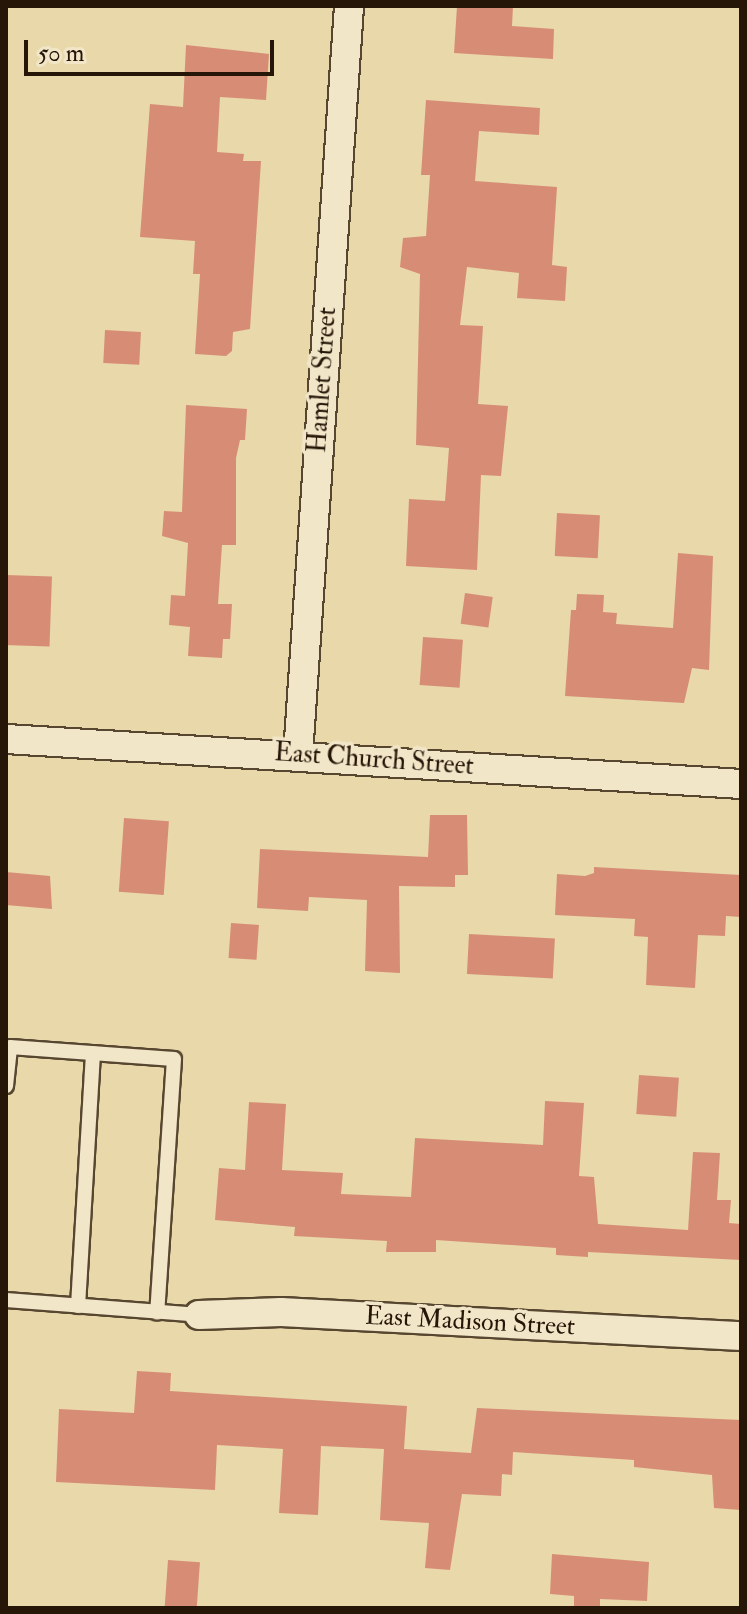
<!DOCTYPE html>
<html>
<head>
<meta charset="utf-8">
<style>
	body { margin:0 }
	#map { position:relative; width:747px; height:1614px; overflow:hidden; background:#e9d8aa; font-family:"IM FELL Double Pica",serif }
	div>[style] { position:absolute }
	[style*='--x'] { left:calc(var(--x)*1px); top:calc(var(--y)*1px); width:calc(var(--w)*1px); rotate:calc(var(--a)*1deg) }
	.building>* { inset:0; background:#d78d75; transform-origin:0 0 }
	.roads { filter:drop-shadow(2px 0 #574630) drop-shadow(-2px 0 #574630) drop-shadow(0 2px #574630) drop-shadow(0 -2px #574630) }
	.service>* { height:14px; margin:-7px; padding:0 7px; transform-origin:7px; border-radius:7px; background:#f1e6c8 }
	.minor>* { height:28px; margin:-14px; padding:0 14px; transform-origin:14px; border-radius:14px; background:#f1e6c8 }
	span { translate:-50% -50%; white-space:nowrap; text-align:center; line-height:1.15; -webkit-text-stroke:7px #f1e6c8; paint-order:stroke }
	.street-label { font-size:26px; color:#261608 }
	.frame { position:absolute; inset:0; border:8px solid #261608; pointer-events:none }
	.scale { position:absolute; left:24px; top:40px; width:250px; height:36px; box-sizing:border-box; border:4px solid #261608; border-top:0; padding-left:10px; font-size:24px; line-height:28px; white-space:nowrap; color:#261608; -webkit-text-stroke:6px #f1e6c8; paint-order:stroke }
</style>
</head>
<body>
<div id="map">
	<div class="building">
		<div style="clip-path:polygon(457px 6px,513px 6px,512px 26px,554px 29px,553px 59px,454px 53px)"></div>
		<div style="clip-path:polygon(186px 45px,269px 54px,266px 100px,220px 97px,217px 152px,244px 154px,243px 161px,261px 161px,250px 329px,233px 332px,232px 351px,226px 356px,195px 354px,200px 274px,193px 274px,195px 241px,140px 237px,150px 104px,183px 107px)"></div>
		<div style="clip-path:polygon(426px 100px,540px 108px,539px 135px,479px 131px,475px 181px,557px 187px,552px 265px,567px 267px,565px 301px,517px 298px,519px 273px,467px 267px,460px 325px,483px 326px,478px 404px,508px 406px,501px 476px,481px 475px,477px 570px,406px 566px,409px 499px,445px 501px,449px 448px,416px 445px,420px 274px,400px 267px,403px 238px,426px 236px,430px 175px,421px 175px)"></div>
		<div style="left:105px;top:330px;width:36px;height:33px;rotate:3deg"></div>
		<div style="clip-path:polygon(186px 405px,247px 409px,245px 440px,240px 440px,236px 458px,236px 545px,222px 545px,218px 604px,232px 604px,230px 639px,223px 639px,222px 658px,188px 656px,190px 627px,169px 625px,171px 595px,185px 596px,188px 543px,162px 536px,164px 511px,182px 512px)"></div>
		<div style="left:557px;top:513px;width:43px;height:43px;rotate:3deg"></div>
		<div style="clip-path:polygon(678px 553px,713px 556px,709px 670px,692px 668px,684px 703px,565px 696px,571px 610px,576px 610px,577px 594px,604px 595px,603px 612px,617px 613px,616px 624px,673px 628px)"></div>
		<div style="left:6px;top:575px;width:46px;height:70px;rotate:2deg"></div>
		<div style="left:465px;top:593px;width:28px;height:31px;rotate:8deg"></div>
		<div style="left:423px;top:637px;width:40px;height:48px;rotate:4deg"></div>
		<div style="clip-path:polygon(430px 815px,467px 815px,468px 875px,455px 875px,455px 887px,399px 886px,400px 973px,365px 971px,367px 900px,309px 897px,308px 911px,257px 908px,260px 849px,428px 857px)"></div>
		<div style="left:124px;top:818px;width:45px;height:74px;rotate:4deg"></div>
		<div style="clip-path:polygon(594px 867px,741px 875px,741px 917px,726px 916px,725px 936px,698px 935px,695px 988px,646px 985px,648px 937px,634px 936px,635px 919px,555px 915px,557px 874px,585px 876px,594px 873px)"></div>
		<div style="clip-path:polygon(6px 872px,50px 876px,52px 909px,6px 905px)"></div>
		<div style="left:231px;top:923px;width:28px;height:35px;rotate:4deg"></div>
		<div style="left:469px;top:934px;width:86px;height:40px;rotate:3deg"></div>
		<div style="left:639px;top:1075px;width:40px;height:39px;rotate:4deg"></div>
		<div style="clip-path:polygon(545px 1101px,584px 1103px,579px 1176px,594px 1177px,598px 1224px,688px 1230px,693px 1152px,720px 1153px,717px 1200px,731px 1200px,729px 1223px,741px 1224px,741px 1260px,588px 1252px,588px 1257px,556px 1255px,556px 1248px,436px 1240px,436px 1252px,386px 1252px,387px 1241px,294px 1236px,295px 1227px,215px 1220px,219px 1168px,245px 1170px,249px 1102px,286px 1104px,282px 1170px,343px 1173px,341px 1194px,411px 1197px,415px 1138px,543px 1145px)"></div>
		<div style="clip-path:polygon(137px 1371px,171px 1373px,170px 1391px,407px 1406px,404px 1449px,471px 1453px,477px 1408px,741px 1420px,741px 1510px,714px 1508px,712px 1475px,634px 1467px,634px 1460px,513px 1452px,512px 1475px,502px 1474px,501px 1496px,462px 1494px,450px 1570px,425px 1568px,429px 1523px,380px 1520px,384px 1449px,321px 1446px,318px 1515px,279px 1513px,283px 1449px,217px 1445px,215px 1490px,56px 1482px,59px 1409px,134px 1413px)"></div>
		<div style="clip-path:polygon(552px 1554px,649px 1562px,647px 1601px,600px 1599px,600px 1608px,574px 1608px,574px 1596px,550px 1594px)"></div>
		<div style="left:168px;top:1560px;width:32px;height:48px;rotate:4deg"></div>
	</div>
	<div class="roads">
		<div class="service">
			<div style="--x:6;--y:1086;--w:39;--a:-84"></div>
			<div style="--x:10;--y:1047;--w:164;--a:4.2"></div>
			<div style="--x:174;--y:1059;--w:254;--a:93.8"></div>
			<div style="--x:6;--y:1300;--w:194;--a:4.4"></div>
			<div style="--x:78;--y:1306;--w:253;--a:-86.6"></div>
		</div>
		<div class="minor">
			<div style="--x:6;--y:739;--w:736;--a:3.5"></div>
			<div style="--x:298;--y:755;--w:751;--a:-86.1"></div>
			<div style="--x:199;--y:1315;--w:82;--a:-2.1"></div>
			<div style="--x:281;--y:1312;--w:461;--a:3"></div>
		</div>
	</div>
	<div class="street-label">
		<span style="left:323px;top:380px;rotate:-86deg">Hamlet Street</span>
		<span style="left:374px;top:760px;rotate:4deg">East Church Street</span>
		<span style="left:470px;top:1322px;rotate:3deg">East Madison Street</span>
	</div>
	<div class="frame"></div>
	<div class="scale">50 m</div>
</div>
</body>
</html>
